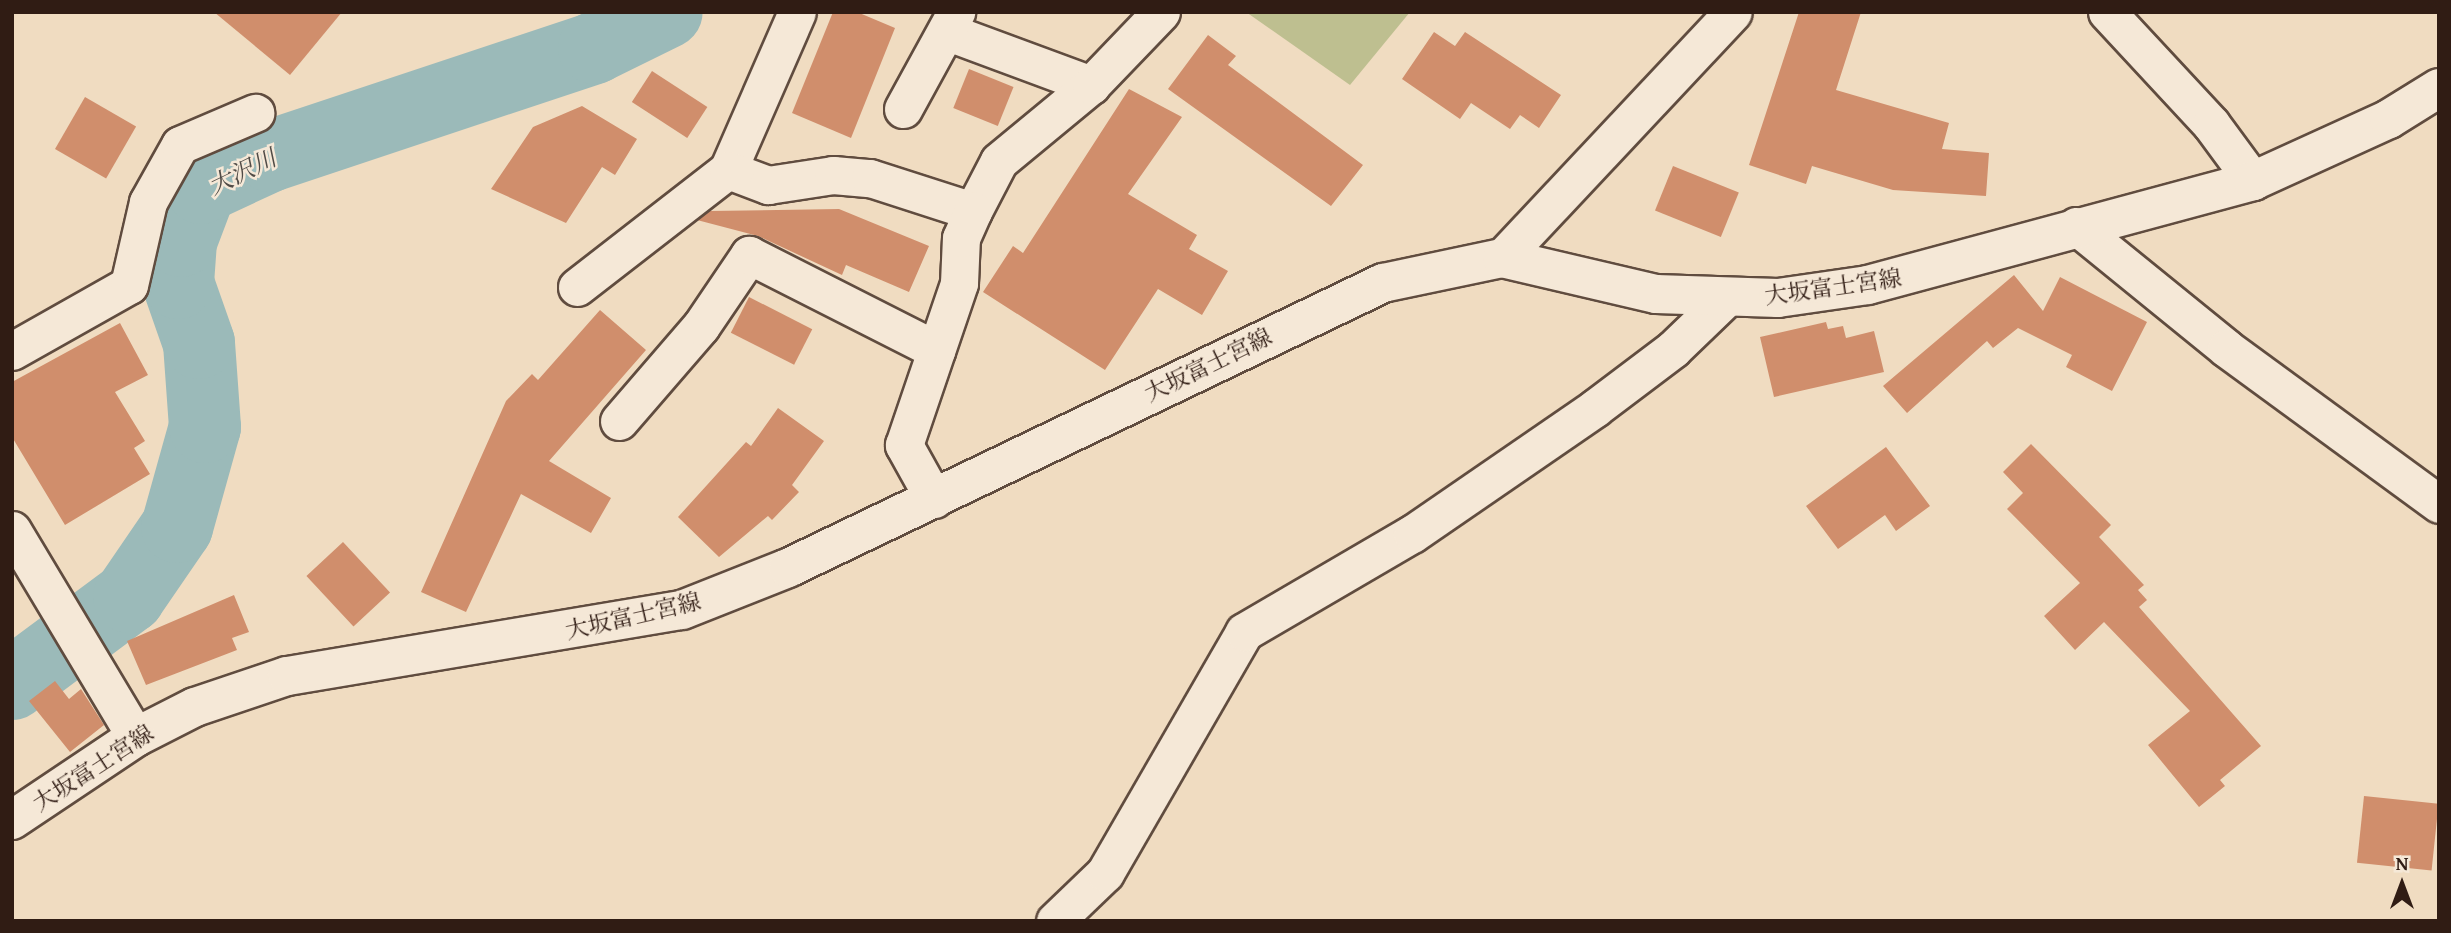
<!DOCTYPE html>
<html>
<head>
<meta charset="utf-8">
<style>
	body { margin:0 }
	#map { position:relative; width:2451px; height:933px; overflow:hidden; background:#f0dcc1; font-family:"Gentium Book Plus","Noto Serif JP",serif }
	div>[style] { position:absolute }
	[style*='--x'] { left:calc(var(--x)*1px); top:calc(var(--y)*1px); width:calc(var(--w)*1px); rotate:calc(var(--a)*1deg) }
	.green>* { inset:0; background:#bebf90 }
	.river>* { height:72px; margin:-36px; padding:0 36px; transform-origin:36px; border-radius:36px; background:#9bbab9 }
	.building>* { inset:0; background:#d08e6c; transform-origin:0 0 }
	.roads { filter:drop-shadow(2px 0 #604c3f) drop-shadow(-2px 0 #604c3f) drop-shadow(0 2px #604c3f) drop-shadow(0 -2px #604c3f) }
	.minor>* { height:37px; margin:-18.5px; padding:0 18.5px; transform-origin:18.5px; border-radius:18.5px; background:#f5e8d7 }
	.secondary>* { height:38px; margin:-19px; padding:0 19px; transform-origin:19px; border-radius:19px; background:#f5e8d7 }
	span { translate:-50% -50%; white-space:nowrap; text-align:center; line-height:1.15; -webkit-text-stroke:5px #f5e8d7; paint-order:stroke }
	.street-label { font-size:23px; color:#301c14 }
	.water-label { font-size:24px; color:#504b46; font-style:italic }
	.frame { position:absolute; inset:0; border:14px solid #301c14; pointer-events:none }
	.north { position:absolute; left:2367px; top:849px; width:70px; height:70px; -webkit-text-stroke:5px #f5e8d7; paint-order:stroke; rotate:0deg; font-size:19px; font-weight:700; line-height:28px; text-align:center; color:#301c14 }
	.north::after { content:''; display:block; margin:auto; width:24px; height:32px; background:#301c14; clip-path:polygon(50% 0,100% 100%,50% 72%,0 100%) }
</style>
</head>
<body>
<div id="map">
	<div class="green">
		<div style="clip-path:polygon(1246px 12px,1410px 12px,1350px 85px)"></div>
	</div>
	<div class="river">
		<div style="--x:12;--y:684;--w:146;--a:-36.6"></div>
		<div style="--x:129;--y:597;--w:85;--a:-55.6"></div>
		<div style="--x:177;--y:527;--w:104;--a:-74.4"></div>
		<div style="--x:205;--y:427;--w:84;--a:-94.1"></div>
		<div style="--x:199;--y:343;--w:64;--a:-109.3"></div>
		<div style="--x:178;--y:283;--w:42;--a:-85.9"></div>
		<div style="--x:181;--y:241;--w:57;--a:-69.3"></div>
		<div style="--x:201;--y:188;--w:76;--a:-24.9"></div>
		<div style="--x:270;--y:156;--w:342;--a:-18.4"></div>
		<div style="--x:594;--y:48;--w:81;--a:-26.3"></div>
	</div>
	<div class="building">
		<div style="clip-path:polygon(214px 12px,342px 12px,290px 75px)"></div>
		<div style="clip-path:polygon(833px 12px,857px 12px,895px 28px,851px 138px,792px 113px)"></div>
		<div style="clip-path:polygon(1799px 12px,1861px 12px,1836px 90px,1949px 123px,1942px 149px,1989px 153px,1986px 196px,1893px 190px,1812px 166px,1806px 184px,1749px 165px)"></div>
		<div style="clip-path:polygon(1434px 32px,1455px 46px,1465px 32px,1561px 95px,1539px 128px,1520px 115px,1510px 129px,1471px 103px,1460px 119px,1402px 79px)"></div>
		<div style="clip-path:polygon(1208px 35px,1236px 56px,1228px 65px,1363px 165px,1331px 206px,1168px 89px)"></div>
		<div style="left:969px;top:69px;width:48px;height:42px;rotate:22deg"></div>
		<div style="left:652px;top:71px;width:66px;height:37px;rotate:33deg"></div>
		<div style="clip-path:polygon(1129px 89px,1182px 117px,1128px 194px,1197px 235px,1189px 249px,1228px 271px,1202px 315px,1158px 289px,1105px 370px,983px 292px,1013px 246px,1023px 253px)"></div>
		<div style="left:85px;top:97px;width:59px;height:60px;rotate:30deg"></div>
		<div style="clip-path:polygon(582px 106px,637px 139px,615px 175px,602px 167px,566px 223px,491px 189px,533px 127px)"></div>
		<div style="left:1673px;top:166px;width:71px;height:48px;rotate:22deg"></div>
		<div style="clip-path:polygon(839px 209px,929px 246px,909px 292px,846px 265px,842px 275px,758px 236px,697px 220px,710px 211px)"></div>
		<div style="clip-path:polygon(2014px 275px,2043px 311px,2060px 277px,2147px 322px,2112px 391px,2066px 367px,2072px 355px,2018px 328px,1993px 348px,1987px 341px,1907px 413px,1883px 386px)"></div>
		<div style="left:749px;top:297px;width:71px;height:40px;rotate:27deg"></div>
		<div style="clip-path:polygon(600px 310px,646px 350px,549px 461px,611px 498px,591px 533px,521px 494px,466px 612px,421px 592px,506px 401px,532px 374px,538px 380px)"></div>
		<div style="clip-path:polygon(1826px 322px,1828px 329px,1843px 326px,1846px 338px,1874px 331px,1884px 372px,1774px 397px,1760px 337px)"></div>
		<div style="clip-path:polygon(120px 323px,148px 375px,115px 392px,145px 441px,134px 448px,150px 474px,65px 525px,12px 437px,12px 382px)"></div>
		<div style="clip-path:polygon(778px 408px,824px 441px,792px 485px,799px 492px,772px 520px,768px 516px,719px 557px,678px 517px,746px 442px,751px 446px)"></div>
		<div style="clip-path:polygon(2031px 444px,2111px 525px,2099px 537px,2144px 585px,2138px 590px,2147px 600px,2139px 607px,2261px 746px,2220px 780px,2225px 786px,2199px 807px,2148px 745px,2190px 711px,2104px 622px,2075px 650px,2044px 616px,2080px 583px,2007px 509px,2023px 493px,2003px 472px)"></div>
		<div style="clip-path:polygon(1886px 447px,1930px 506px,1896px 531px,1885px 515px,1838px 549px,1806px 506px)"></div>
		<div style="left:343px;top:542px;width:69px;height:50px;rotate:47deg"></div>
		<div style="clip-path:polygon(234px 595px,249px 632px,232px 638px,237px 650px,146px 685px,127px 641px)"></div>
		<div style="clip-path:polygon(55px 681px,69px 699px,81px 689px,104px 725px,70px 752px,29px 701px)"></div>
		<div style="left:2364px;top:796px;width:75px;height:67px;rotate:6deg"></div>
	</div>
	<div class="roads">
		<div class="minor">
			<div style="--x:2107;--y:12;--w:153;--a:47.1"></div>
			<div style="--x:2211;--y:124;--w:71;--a:53.6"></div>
			<div style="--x:948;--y:32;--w:153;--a:20.3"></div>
			<div style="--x:903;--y:109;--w:111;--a:-61.3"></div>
			<div style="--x:728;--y:170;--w:172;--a:-66.4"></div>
			<div style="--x:2076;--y:226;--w:193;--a:39.1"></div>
			<div style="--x:2226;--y:348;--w:264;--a:36.2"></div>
			<div style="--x:1502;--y:258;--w:337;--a:-46.8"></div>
			<div style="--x:577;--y:287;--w:191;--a:-37.8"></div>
			<div style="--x:728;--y:170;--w:43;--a:20.6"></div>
			<div style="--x:768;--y:185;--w:66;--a:-8.7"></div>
			<div style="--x:833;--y:175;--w:37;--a:5"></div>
			<div style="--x:870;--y:178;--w:108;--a:17.8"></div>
			<div style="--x:973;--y:211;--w:56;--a:-62.5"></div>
			<div style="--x:999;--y:161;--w:119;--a:-39.6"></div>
			<div style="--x:1091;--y:85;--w:101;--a:-46.2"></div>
			<div style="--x:12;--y:351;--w:134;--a:-29.4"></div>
			<div style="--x:129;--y:285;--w:85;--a:-77.1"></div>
			<div style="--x:148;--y:202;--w:65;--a:-60.7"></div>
			<div style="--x:180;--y:145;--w:82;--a:-23.1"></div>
			<div style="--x:619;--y:421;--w:125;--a:-49.2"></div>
			<div style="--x:701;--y:326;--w:86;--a:-55.9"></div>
			<div style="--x:749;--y:255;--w:210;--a:26.9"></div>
			<div style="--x:934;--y:499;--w:62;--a:-119.1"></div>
			<div style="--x:904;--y:445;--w:171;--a:-71.2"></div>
			<div style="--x:959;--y:283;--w:45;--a:-87.5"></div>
			<div style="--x:961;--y:238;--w:30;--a:-66"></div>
			<div style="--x:12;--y:530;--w:241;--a:59.1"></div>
			<div style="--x:1055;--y:921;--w:69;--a:-43.8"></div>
			<div style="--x:1105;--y:873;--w:278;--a:-60"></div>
			<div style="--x:1244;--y:632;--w:194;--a:-30.3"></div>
			<div style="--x:1412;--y:534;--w:222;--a:-34.5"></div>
			<div style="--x:1595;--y:408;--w:98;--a:-37.1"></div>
			<div style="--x:1673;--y:349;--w:75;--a:-43.9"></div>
		</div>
		<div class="secondary">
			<div style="--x:12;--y:820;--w:149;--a:-33.8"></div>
			<div style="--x:136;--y:737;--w:66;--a:-27"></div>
			<div style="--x:195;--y:707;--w:97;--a:-18.6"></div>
			<div style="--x:287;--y:676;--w:400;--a:-9.5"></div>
			<div style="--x:682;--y:610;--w:114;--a:-21.6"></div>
			<div style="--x:788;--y:568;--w:660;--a:-25.59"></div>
			<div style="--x:1383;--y:283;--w:122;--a:-11.9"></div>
			<div style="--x:1502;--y:258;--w:158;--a:13.2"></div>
			<div style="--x:1656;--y:294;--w:122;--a:1.9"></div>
			<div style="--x:1778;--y:298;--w:91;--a:-8.2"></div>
			<div style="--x:1868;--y:285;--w:399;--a:-15.1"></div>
			<div style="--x:2253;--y:181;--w:149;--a:-24.5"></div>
			<div style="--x:2389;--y:119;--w:59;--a:-31.8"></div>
		</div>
	</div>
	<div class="street-label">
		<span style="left:1833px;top:287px;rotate:-8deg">大坂富士宮線</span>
		<span style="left:1208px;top:365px;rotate:-26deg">大坂富士宮線</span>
		<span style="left:633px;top:616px;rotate:-13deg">大坂富士宮線</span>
		<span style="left:93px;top:768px;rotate:-33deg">大坂富士宮線</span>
	</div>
	<div class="water-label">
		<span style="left:242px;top:172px;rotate:-26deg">大沢川</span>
	</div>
	<div class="frame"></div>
	<div class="north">N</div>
</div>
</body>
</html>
